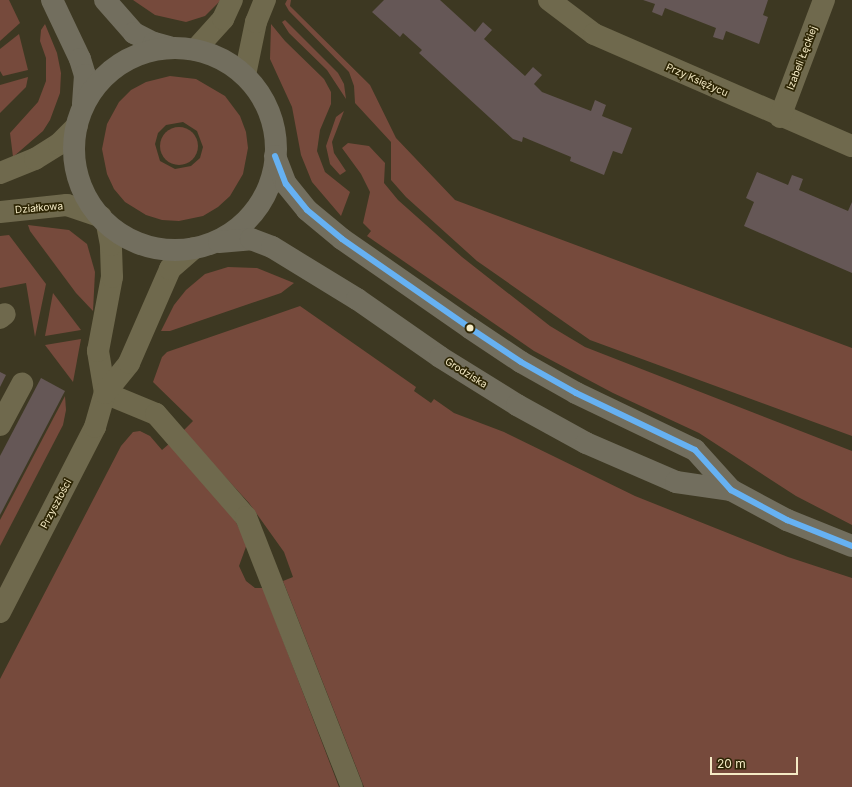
<!DOCTYPE html>
<html>
<head>
<meta charset="utf-8">
<style>
	body { margin:0 }
	#map { position:relative; width:852px; height:787px; overflow:hidden; background:#3d3822; font-family:Inter,sans-serif }
	div>[style] { position:absolute }
	[style*='--x'] { left:calc(var(--x)*1px); top:calc(var(--y)*1px); width:calc(var(--w)*1px); rotate:calc(var(--a)*1deg) }
	.green>* { inset:0; background:#764a3c }
	.round { border-radius:50% }
	.building>* { inset:0; background:#655756 }
	.minor>* { height:22px; margin:-11px; padding:0 11px; transform-origin:11px; border-radius:11px; background:#6f694d }
	.major>* { height:22px; margin:-11px; padding:0 11px; transform-origin:11px; border-radius:11px; background:#726e5e }
	.major>.ring { margin:-11px; padding:0; box-sizing:content-box; background:none; border:22px solid #726e5e; border-radius:50% }
	.bus-1>* { height:6px; margin:-3px; padding:0 3px; transform-origin:3px; border-radius:3px; background:#66b1f2 }
	.dots>* { width:11px; height:11px; translate:-50% -50%; box-sizing:border-box; border:2px solid #2e2605; border-radius:50% }
	span { translate:-50% -50%; white-space:nowrap; text-align:center; line-height:1.15; -webkit-text-stroke:3.5px #2e2605; paint-order:stroke }
	.street-label { font-size:10px; color:#f4eac5 }
	.scale { position:absolute; left:710px; top:757px; width:88px; height:18px; box-sizing:border-box; border:2px solid #f4eac5; border-top:0; padding-left:5px; font-size:12px; line-height:14px; white-space:nowrap; color:#f4eac5; -webkit-text-stroke:3px #2e2605; paint-order:stroke }
</style>
</head>
<body>
<div id="map">
	<div class="green">
		<div style="clip-path:polygon(0 0,9px 0,20px 23px,0 41px)"></div>
		<div style="clip-path:polygon(133px 0,221px 0,205px 16px,186px 22px,155px 15px)"></div>
		<div style="clip-path:polygon(287px 0,291px 0,290px 6px,370px 85px,396px 138px,455px 200px,852px 348px,852px 436px,590px 340px,477px 261px,406px 197px,391px 180px,391px 142px,355px 103px,354px 86px,349px 72px,289px 11px,285px 4px)"></div>
		<div style="clip-path:polygon(285px 20px,338px 73px,344px 84px,346px 99px,327px 70px,289px 33px,282px 22px)"></div>
		<div style="clip-path:polygon(45px 24px,57px 53px,61px 73px,60px 93px,50px 120px,43px 131px,13px 157px,10px 133px,38px 102px,46px 81px,46px 58px,40px 41px,41px 30px)"></div>
		<div style="clip-path:polygon(271px 24px,285px 41px,324px 79px,331px 92px,331px 104px,320px 130px,317px 151px,325px 172px,350px 192px,341px 216px,312px 182px,301px 155px,292px 107px,270px 59px)"></div>
		<div style="clip-path:polygon(19px 34px,28px 70px,3px 76px,0 71px,0 49px)"></div>
		<div style="clip-path:polygon(evenodd,170px 76px,196px 79px,225px 96px,240px 116px,246px 132px,248px 148px,243px 174px,230px 196px,218px 207px,203px 216px,179px 221px,162px 220px,146px 215px,125px 202px,114px 189px,107px 174px,102px 149px,107px 124px,119px 102px,131px 90px,146px 82px,170px 76px,183px 122px,197px 131px,203px 147px,200px 158px,191px 166px,175px 169px,160px 161px,155px 144px,158px 133px,166px 125px,183px 122px)"></div>
		<div style="clip-path:polygon(28px 77px,26px 87px,0 113px,0 85px)"></div>
		<div style="clip-path:polygon(344px 111px,332px 142px,334px 153px,346px 171px,340px 175px,330px 164px,326px 146px,336px 117px)"></div>
		<div class="round" style="left:160px;top:127px;width:38px;height:38px"></div>
		<div style="clip-path:polygon(348px 143px,369px 146px,385px 163px,384px 183px,398px 200px,462px 257px,550px 326px,585px 347px,852px 451px,852px 525px,796px 496px,699px 433px,613px 393px,534px 351px,367px 236px,371px 231px,363px 223px,370px 192px,361px 174px,342px 148px)"></div>
		<div style="clip-path:polygon(28px 225px,69px 230px,87px 244px,95px 272px,93px 311px,76px 293px,30px 231px)"></div>
		<div style="clip-path:polygon(9px 235px,46px 284px,35px 337px,26px 283px,0 288px,0 236px)"></div>
		<div style="clip-path:polygon(228px 267px,257px 268px,294px 283px,281px 293px,170px 331px,161px 331px,174px 305px,186px 290px,205px 274px)"></div>
		<div style="clip-path:polygon(53px 293px,81px 330px,45px 336px)"></div>
		<div style="clip-path:polygon(300px 306px,416px 387px,414px 391px,431px 403px,434px 399px,454px 413px,504px 432px,635px 496px,788px 557px,852px 578px,852px 787px,364px 787px,283px 581px,293px 577px,284px 552px,249px 503px,183px 431px,193px 421px,153px 382px,162px 357px,167px 352px)"></div>
		<div style="clip-path:polygon(81px 339px,73px 382px,45px 345px)"></div>
		<div style="clip-path:polygon(65px 396px,66px 410px,63px 425px,0 546px,0 520px)"></div>
		<div style="clip-path:polygon(140px 431px,150px 436px,162px 450px,170px 443px,234px 518px,247px 544px,239px 566px,246px 581px,255px 588px,263px 588px,339px 787px,0 787px,0 679px,121px 446px,133px 432px)"></div>
	</div>
	<div class="building">
		<div style="clip-path:polygon(384px 0,440px 0,475px 32px,483px 22px,492px 30px,484px 39px,525px 76px,533px 67px,542px 75px,534px 84px,542px 92px,591px 111px,595px 100px,606px 105px,602px 116px,632px 128px,622px 154px,613px 151px,604px 175px,570px 161px,571px 157px,523px 137px,522px 142px,513px 139px,419px 53px,422px 50px,403px 33px,400px 37px,372px 12px)"></div>
		<div style="clip-path:polygon(643px 0,768px 0,763px 15px,768px 17px,759px 44px,726px 31px,723px 40px,713px 37px,716px 28px,665px 8px,662px 16px,652px 12px,655px 4px)"></div>
		<div style="clip-path:polygon(757px 172px,788px 185px,792px 175px,803px 179px,799px 190px,848px 211px,852px 202px,852px 273px,744px 226px,754px 202px,746px 198px)"></div>
		<div style="clip-path:polygon(0 372px,6px 375px,0 387px)"></div>
		<div style="clip-path:polygon(41px 378px,65px 391px,0 515px,0 456px)"></div>
	</div>
	<div class="minor">
		<div style="--x:549;--y:0;--w:56;--a:37.1"></div>
		<div style="--x:594;--y:34;--w:281;--a:23.5"></div>
		<div style="--x:195;--y:50;--w:42;--a:-47.9"></div>
		<div style="--x:223;--y:19;--w:21;--a:-65"></div>
		<div style="--x:245;--y:75;--w:54;--a:-78.3"></div>
		<div style="--x:256;--y:22;--w:24;--a:-68"></div>
		<div style="--x:780;--y:117;--w:125;--a:-69.4"></div>
		<div style="--x:0;--y:173;--w:38;--a:-22"></div>
		<div style="--x:35;--y:159;--w:28;--a:-32"></div>
		<div style="--x:59;--y:144;--w:25;--a:-45"></div>
		<div style="--x:0;--y:212;--w:67;--a:-6"></div>
		<div style="--x:67;--y:205;--w:36;--a:19"></div>
		<div style="--x:0;--y:318;--w:6;--a:-39"></div>
		<div style="--x:105;--y:393;--w:55;--a:22.4"></div>
		<div style="--x:156;--y:414;--w:137;--a:48.9"></div>
		<div style="--x:246;--y:517;--w:290;--a:68.6"></div>
		<div style="--x:105;--y:393;--w:43;--a:-99.5"></div>
		<div style="--x:98;--y:351;--w:75;--a:-79.3"></div>
		<div style="--x:112;--y:277;--w:32;--a:-92"></div>
		<div style="--x:111;--y:245;--w:21;--a:-101"></div>
		<div style="--x:0;--y:425;--w:47;--a:-61.8"></div>
		<div style="--x:0;--y:612;--w:208;--a:-62.8"></div>
		<div style="--x:95;--y:427;--w:35;--a:-74"></div>
		<div style="--x:105;--y:393;--w:38;--a:-51"></div>
		<div style="--x:129;--y:363;--w:103;--a:-66.4"></div>
		<div style="--x:170;--y:269;--w:32;--a:-41"></div>
	</div>
	<div class="major">
		<div style="--x:52;--y:0;--w:65;--a:64.6"></div>
		<div style="--x:80;--y:59;--w:17;--a:73"></div>
		<div style="--x:85;--y:75;--w:29;--a:94"></div>
		<div style="--x:105;--y:0;--w:44;--a:48.7"></div>
		<div style="--x:134;--y:33;--w:22;--a:27"></div>
		<div style="--x:154;--y:43;--w:16;--a:15"></div>
		<div class="ring" style="left:74px;top:48px;width:180px;height:180px"></div>
		<div style="--x:275;--y:156;--w:30;--a:69"></div>
		<div style="--x:286;--y:184;--w:33;--a:51"></div>
		<div style="--x:307;--y:210;--w:45;--a:39.6"></div>
		<div style="--x:342;--y:239;--w:156;--a:34.8"></div>
		<div style="--x:470;--y:328;--w:61;--a:33.7"></div>
		<div style="--x:521;--y:362;--w:63;--a:29.4"></div>
		<div style="--x:576;--y:393;--w:132;--a:25.6"></div>
		<div style="--x:695;--y:450;--w:54;--a:48"></div>
		<div style="--x:731;--y:490;--w:64;--a:28.2"></div>
		<div style="--x:787;--y:520;--w:70;--a:21.8"></div>
		<div style="--x:219;--y:242;--w:32;--a:-5"></div>
		<div style="--x:251;--y:239;--w:22;--a:21"></div>
		<div style="--x:272;--y:247;--w:100;--a:31.5"></div>
		<div style="--x:357;--y:299;--w:101;--a:34.9"></div>
		<div style="--x:440;--y:357;--w:91;--a:31.9"></div>
		<div style="--x:517;--y:405;--w:79;--a:28.8"></div>
		<div style="--x:586;--y:443;--w:98;--a:23.4"></div>
		<div style="--x:676;--y:482;--w:56;--a:8.3"></div>
	</div>
	<div class="bus-1">
		<div style="--x:275;--y:156;--w:30;--a:69"></div>
		<div style="--x:286;--y:184;--w:33;--a:51"></div>
		<div style="--x:307;--y:210;--w:45;--a:39.6"></div>
		<div style="--x:342;--y:239;--w:156;--a:34.8"></div>
		<div style="--x:470;--y:328;--w:61;--a:33.7"></div>
		<div style="--x:521;--y:362;--w:63;--a:29.4"></div>
		<div style="--x:576;--y:393;--w:132;--a:25.6"></div>
		<div style="--x:695;--y:450;--w:54;--a:48"></div>
		<div style="--x:731;--y:490;--w:64;--a:28.2"></div>
		<div style="--x:787;--y:520;--w:70;--a:21.8"></div>
	</div>
	<div class="dots">
		<div style="left:470px;top:328px;background:#f4eac5"></div>
	</div>
	<div class="street-label">
		<span style="left:802px;top:58px;rotate:-69deg">Izabeli Łęckiej</span>
		<span style="left:697px;top:80px;rotate:24deg">Przy Księżycu</span>
		<span style="left:39px;top:208px;rotate:-5deg">Działkowa</span>
		<span style="left:466px;top:373px;rotate:32deg">Grodziska</span>
		<span style="left:56px;top:504px;rotate:-62deg">Przyszłości</span>
	</div>
	<div class="scale">20 m</div>
</div>
</body>
</html>
